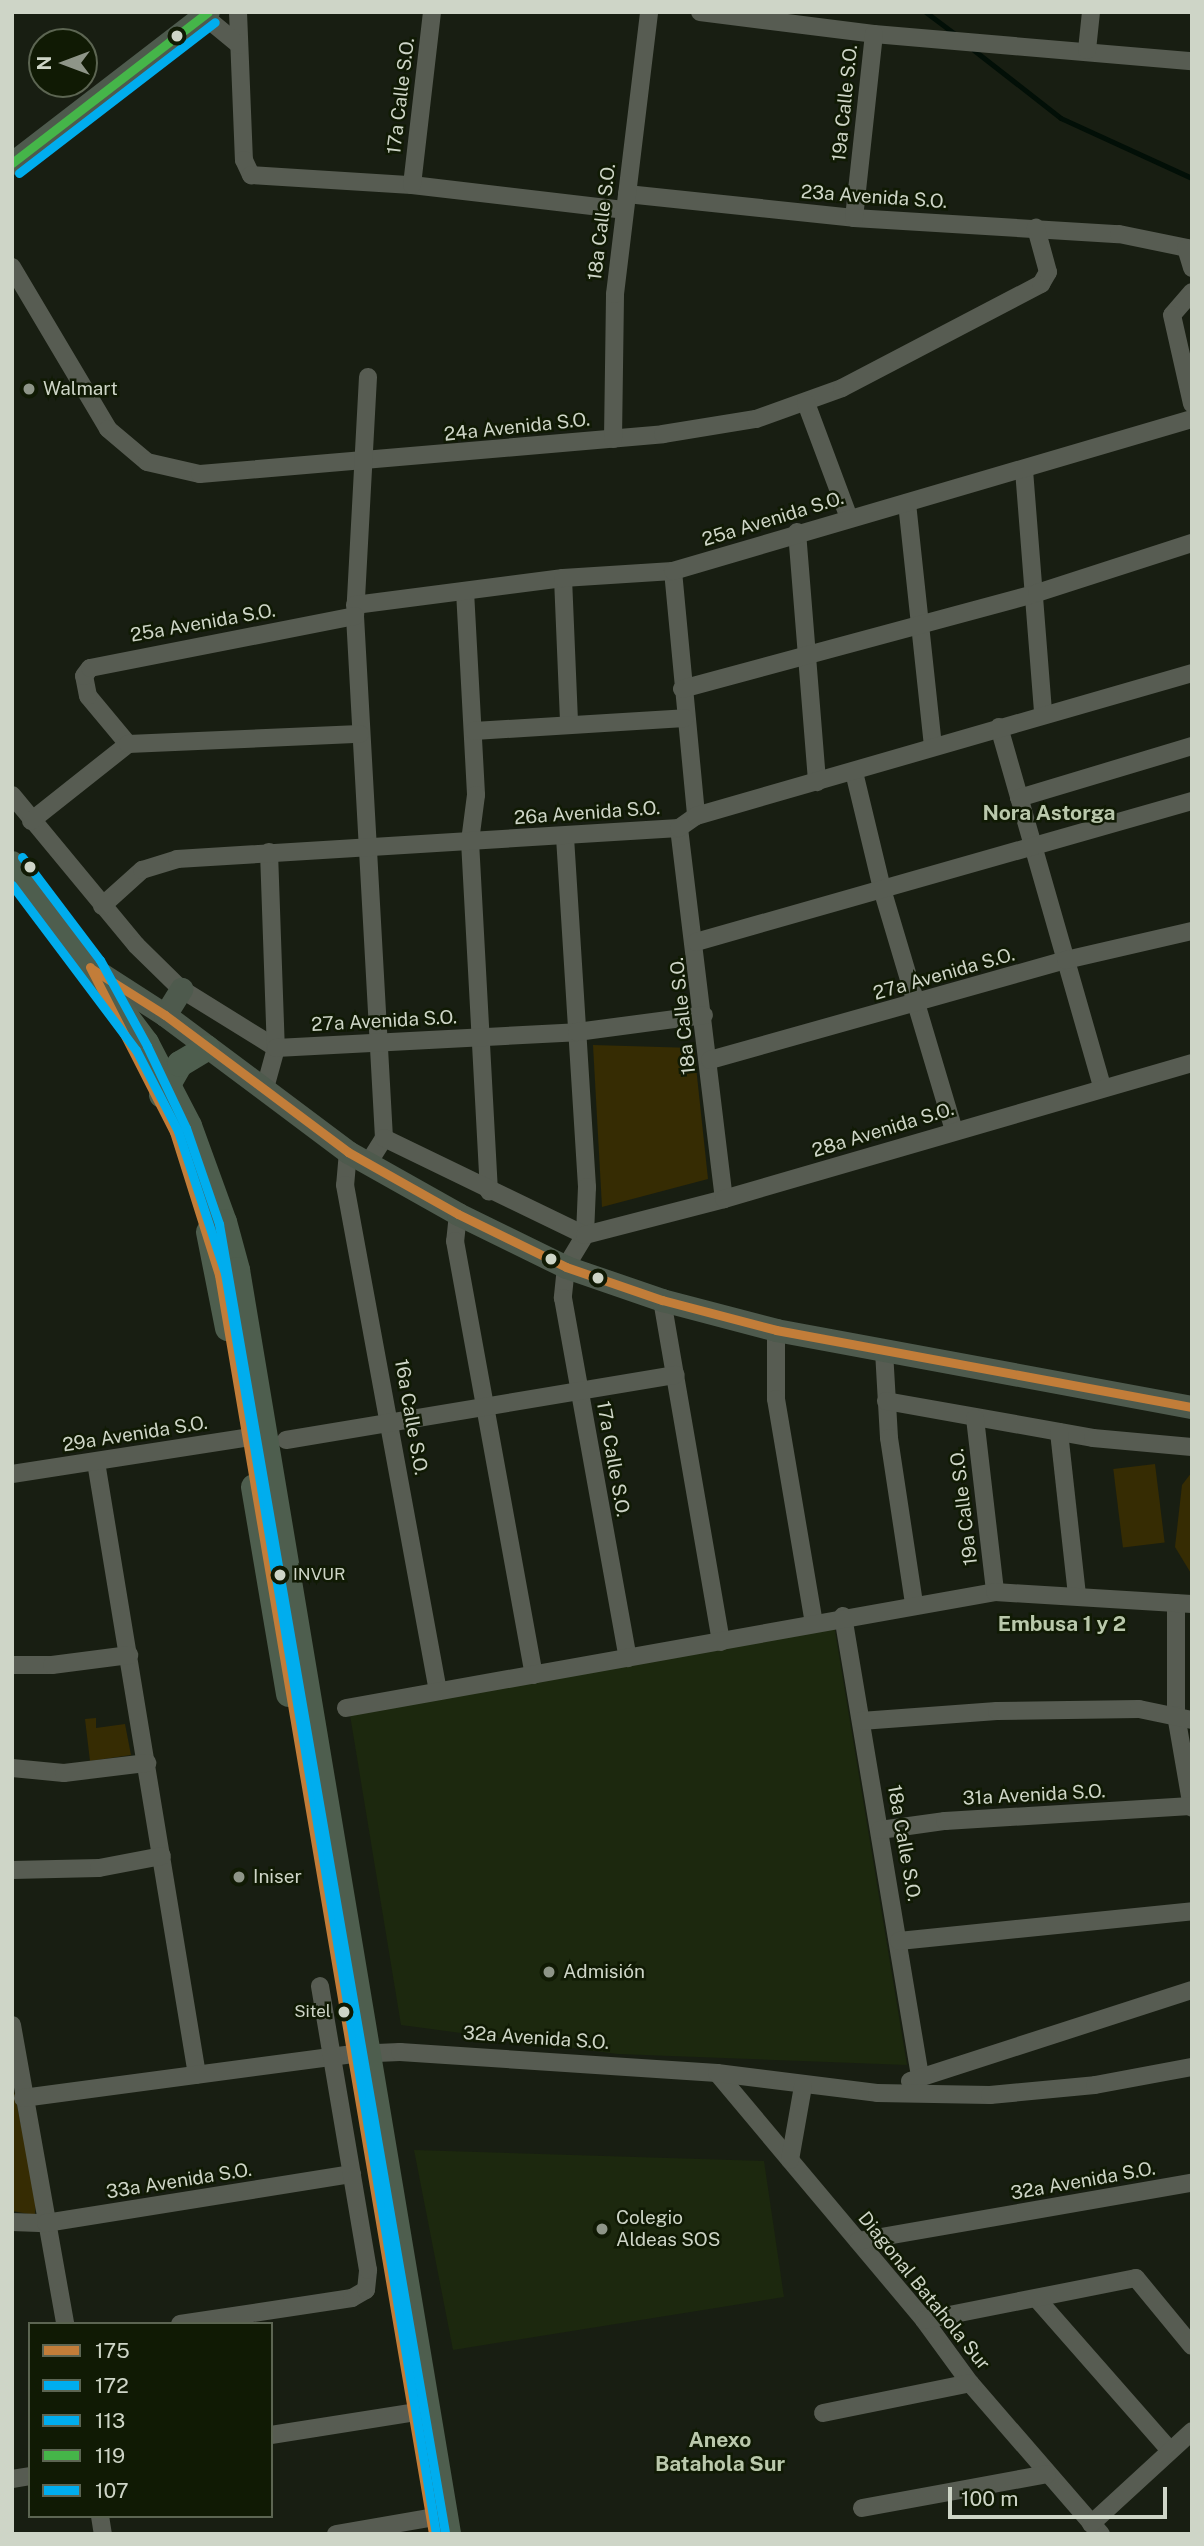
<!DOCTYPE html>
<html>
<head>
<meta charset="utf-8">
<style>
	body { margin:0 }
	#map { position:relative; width:1204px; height:2546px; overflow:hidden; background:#181e12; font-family:"Public Sans",sans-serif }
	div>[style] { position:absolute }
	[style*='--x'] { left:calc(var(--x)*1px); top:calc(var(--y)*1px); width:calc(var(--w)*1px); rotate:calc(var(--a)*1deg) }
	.built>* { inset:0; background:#1c280e }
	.green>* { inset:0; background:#362c03; transform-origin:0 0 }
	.stream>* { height:4.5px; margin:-2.25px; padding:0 2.25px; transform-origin:2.25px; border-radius:2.25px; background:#020f07 }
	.minor>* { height:18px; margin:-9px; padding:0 9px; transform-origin:9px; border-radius:9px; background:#575c52 }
	.major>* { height:23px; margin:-11.5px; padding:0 11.5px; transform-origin:11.5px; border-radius:11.5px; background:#4e5a4d }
	.highway>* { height:26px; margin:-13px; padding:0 13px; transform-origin:13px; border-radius:13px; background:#4e5e4e }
	.bus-1>* { height:9px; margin:-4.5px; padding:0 4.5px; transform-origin:4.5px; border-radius:4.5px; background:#c27d39 }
	.bus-2>* { height:9px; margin:-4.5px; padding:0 4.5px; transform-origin:4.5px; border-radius:4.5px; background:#00adee }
	.bus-3>* { height:9px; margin:-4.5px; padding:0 4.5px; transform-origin:4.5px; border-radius:4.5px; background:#00adee }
	.bus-4>* { height:9px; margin:-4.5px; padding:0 4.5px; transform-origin:4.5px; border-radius:4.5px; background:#45b549 }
	.bus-5>* { height:9px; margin:-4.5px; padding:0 4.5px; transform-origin:4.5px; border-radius:4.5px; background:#00adee }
	.dots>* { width:19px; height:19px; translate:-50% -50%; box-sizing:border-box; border:4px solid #101a04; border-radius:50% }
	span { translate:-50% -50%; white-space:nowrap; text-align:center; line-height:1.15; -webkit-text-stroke:5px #101a04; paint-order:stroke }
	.bus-label { font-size:17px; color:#ced5c7 }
	.left { translate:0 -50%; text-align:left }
	.right { translate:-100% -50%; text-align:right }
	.street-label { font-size:19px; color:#ced5c7 }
	.poi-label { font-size:19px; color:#ced5c7 }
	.neighbourhood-label { font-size:21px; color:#bac8ac; font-weight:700 }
	.frame { position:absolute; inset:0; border:14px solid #ced5c7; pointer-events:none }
	.legend { position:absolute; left:28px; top:2322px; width:245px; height:196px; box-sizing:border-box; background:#101a04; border:2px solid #5c6552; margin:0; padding:9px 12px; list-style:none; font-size:21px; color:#ced5c7 }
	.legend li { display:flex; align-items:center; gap:14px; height:35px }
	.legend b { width:35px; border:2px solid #5c6552 }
	.north { position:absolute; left:28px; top:28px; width:70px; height:70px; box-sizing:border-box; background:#101a04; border:2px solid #5c6552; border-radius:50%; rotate:270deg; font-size:19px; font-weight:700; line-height:28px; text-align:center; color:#ced5c7 }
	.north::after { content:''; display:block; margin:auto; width:24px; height:32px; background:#8e9588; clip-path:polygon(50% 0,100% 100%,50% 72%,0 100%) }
	.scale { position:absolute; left:948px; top:2487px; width:219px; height:32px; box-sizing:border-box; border:4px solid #ced5c7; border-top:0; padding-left:9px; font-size:21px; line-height:24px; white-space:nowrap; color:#ced5c7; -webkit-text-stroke:5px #101a04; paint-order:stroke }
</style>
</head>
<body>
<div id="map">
	<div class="built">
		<div style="clip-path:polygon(834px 1625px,907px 2065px,618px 2054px,401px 2025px,350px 1715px)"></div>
		<div style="clip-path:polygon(414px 2150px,764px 2161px,784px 2297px,453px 2350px)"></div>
	</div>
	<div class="green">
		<div style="clip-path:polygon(593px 1045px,694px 1048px,708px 1179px,602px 1207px)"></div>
		<div style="left:1155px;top:1464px;width:79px;height:42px;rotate:83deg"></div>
		<div style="clip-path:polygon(1192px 1472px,1192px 1575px,1175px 1547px,1182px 1485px)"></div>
		<div style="clip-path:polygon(96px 1718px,96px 1728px,125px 1724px,131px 1755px,90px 1761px,85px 1719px)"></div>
		<div style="clip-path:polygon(12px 2081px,36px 2198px,35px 2215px,12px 2211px)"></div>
	</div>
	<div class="stream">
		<div style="--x:926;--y:12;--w:35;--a:37"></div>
		<div style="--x:974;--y:50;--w:110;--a:38"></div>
		<div style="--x:1061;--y:118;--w:144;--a:24.6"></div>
	</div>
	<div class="minor">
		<div style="--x:238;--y:12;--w:148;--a:87.7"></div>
		<div style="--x:244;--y:160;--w:17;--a:65"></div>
		<div style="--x:251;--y:175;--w:161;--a:3.6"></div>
		<div style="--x:412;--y:185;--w:213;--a:6.7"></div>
		<div style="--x:700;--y:12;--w:175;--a:7.2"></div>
		<div style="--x:874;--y:34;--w:319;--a:4.9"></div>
		<div style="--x:204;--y:16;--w:45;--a:39.6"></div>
		<div style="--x:1087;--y:50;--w:38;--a:-84"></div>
		<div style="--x:412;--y:185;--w:174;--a:-83.4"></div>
		<div style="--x:627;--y:194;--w:228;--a:6"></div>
		<div style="--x:854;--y:218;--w:265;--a:3.5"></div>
		<div style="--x:1119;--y:234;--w:75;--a:11.6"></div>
		<div style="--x:854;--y:218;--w:185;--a:-83.8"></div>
		<div style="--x:1186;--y:248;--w:21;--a:73"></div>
		<div style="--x:12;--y:267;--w:188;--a:59.3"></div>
		<div style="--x:108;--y:429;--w:51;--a:40.2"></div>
		<div style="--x:147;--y:462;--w:54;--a:12.8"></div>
		<div style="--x:200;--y:474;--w:465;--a:-4.9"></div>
		<div style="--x:663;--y:434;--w:94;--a:-9.2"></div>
		<div style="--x:756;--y:419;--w:91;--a:-19.8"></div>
		<div style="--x:842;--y:388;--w:225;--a:-27.6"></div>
		<div style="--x:1041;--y:284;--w:14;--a:-60"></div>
		<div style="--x:1048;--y:272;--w:46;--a:-105.3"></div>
		<div style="--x:1192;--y:292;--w:30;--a:131"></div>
		<div style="--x:1172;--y:315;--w:91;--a:77.3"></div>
		<div style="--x:368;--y:377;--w:239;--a:93.1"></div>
		<div style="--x:355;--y:616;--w:523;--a:86.82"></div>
		<div style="--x:384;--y:1138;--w:31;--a:122"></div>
		<div style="--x:806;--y:403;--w:123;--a:69.5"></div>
		<div style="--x:613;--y:439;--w:145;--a:-89.2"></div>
		<div style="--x:615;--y:294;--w:284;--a:-83.1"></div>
		<div style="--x:1024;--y:470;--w:245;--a:85.5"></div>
		<div style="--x:907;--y:503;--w:243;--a:83.9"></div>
		<div style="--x:797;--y:532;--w:251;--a:85.4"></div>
		<div style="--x:673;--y:571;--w:246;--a:84.6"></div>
		<div style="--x:563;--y:578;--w:146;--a:87.6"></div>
		<div style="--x:465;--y:591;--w:204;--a:86.9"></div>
		<div style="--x:476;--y:795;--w:46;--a:97.4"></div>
		<div style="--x:470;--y:841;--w:351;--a:86.9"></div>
		<div style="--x:355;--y:605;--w:210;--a:-7.4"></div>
		<div style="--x:563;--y:578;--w:110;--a:-3.6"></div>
		<div style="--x:673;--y:571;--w:541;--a:-16.32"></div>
		<div style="--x:682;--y:689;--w:368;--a:-15.1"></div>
		<div style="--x:1037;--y:593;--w:163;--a:-17.9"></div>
		<div style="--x:999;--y:727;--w:373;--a:74"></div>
		<div style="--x:474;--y:731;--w:211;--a:-3.5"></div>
		<div style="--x:128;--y:744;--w:62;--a:-129.8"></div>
		<div style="--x:88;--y:696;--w:20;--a:-101"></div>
		<div style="--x:84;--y:676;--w:10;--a:-53"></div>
		<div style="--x:90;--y:668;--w:270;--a:-11.1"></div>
		<div style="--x:854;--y:772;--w:120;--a:76.5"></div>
		<div style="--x:882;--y:889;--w:252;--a:73.4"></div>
		<div style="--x:12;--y:795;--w:195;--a:50.4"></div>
		<div style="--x:136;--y:945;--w:63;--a:44.4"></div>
		<div style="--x:181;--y:989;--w:112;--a:31.8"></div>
		<div style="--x:276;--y:1048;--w:41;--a:105.4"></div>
		<div style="--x:1019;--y:798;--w:181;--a:-16.7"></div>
		<div style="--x:31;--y:821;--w:124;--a:-38.4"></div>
		<div style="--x:128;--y:744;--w:232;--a:-2.5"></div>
		<div style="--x:679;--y:828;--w:374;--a:83.1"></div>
		<div style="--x:565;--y:837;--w:351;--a:86.4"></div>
		<div style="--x:587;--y:1187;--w:48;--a:92.4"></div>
		<div style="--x:585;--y:1235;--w:37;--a:121"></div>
		<div style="--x:566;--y:1267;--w:31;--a:96"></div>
		<div style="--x:563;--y:1298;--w:366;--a:79.8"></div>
		<div style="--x:269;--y:852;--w:196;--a:88"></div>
		<div style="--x:276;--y:1048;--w:301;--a:-3"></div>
		<div style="--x:577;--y:1032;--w:128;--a:-7.6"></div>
		<div style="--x:102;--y:906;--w:54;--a:-42"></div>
		<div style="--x:142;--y:870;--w:37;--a:-17"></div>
		<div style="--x:177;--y:859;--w:503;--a:-3.53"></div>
		<div style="--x:679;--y:828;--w:21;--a:-35"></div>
		<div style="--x:696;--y:816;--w:516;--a:-16.08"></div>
		<div style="--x:696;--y:942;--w:516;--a:-15.87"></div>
		<div style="--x:710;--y:1060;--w:370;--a:-15.7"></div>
		<div style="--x:1066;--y:960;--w:129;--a:-13"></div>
		<div style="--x:384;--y:1138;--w:223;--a:25.8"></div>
		<div style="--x:348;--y:1152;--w:33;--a:95"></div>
		<div style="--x:345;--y:1185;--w:514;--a:79.59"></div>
		<div style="--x:458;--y:1214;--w:27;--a:96"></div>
		<div style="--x:455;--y:1241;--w:441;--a:79.7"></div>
		<div style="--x:585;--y:1235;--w:144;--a:-14.5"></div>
		<div style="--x:724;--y:1199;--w:487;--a:-16.2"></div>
		<div style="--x:662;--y:1300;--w:347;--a:80.2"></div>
		<div style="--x:776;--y:1330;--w:69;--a:90"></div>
		<div style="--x:776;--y:1399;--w:228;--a:80.4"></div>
		<div style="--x:884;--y:1351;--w:87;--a:86.7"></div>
		<div style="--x:889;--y:1438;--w:167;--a:81.4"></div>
		<div style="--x:886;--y:1401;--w:210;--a:10.1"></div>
		<div style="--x:1093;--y:1438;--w:99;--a:5.2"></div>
		<div style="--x:975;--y:1418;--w:175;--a:83.4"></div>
		<div style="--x:1059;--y:1432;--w:165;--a:83.7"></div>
		<div style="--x:286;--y:1440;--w:395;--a:-9.5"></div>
		<div style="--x:96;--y:1462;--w:621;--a:80.64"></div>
		<div style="--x:12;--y:1474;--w:255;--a:-8.8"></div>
		<div style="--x:1176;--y:1603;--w:112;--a:90"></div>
		<div style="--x:1176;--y:1715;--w:94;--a:80.2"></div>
		<div style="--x:843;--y:1616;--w:468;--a:80.5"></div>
		<div style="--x:12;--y:1665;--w:40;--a:0"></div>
		<div style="--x:52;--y:1665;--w:78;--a:-7.4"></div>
		<div style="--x:346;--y:1708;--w:659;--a:-10.13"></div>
		<div style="--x:995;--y:1592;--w:197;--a:3.5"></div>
		<div style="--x:861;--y:1721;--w:136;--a:-4.2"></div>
		<div style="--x:997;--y:1711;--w:142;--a:-0.8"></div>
		<div style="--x:1139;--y:1709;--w:54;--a:11.7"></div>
		<div style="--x:12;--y:1768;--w:52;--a:5.5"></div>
		<div style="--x:64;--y:1773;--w:84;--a:-6.9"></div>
		<div style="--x:880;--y:1830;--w:66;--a:-7.9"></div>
		<div style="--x:945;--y:1821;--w:246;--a:-3.5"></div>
		<div style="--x:12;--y:1870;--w:87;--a:-1.3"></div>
		<div style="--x:99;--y:1868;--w:64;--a:-10.8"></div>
		<div style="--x:899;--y:1941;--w:295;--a:-5.8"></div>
		<div style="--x:12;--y:2025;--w:304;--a:79.9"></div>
		<div style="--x:717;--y:2073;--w:322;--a:50"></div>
		<div style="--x:924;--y:2320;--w:78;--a:53.9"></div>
		<div style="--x:970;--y:2383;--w:200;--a:49.1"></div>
		<div style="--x:910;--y:2081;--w:296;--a:-17.9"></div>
		<div style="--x:23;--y:2098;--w:333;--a:-7.6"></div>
		<div style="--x:353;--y:2054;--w:47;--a:-2.4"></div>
		<div style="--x:400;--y:2052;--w:318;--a:3.8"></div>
		<div style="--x:717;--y:2073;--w:161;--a:7.1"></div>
		<div style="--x:877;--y:2093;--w:113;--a:1"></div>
		<div style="--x:990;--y:2095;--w:105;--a:-5.4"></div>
		<div style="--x:1095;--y:2085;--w:99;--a:-10.5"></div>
		<div style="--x:790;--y:2160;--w:75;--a:-80"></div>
		<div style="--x:12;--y:2222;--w:34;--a:2"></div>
		<div style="--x:46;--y:2223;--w:310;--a:-9.1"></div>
		<div style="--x:858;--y:2241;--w:339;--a:-9.9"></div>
		<div style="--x:1037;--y:2299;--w:200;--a:48.7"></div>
		<div style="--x:924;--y:2320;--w:216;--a:-11.2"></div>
		<div style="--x:1136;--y:2278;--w:88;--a:50.5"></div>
		<div style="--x:180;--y:2324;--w:174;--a:-8.6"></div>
		<div style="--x:352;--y:2298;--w:16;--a:-30"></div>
		<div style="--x:366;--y:2290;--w:20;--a:-84"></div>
		<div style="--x:368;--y:2270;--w:288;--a:-99.6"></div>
		<div style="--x:823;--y:2413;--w:150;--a:-11.5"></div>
		<div style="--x:271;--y:2435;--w:159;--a:-9"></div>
		<div style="--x:12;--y:2479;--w:18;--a:-9"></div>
		<div style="--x:862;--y:2508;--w:188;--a:-10.4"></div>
		<div style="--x:100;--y:2516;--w:18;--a:81"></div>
		<div style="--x:1091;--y:2524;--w:137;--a:-42.6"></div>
		<div style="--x:336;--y:2534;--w:95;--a:-9.7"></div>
	</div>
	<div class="major">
		<div style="--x:12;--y:163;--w:247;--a:-37.6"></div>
		<div style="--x:95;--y:970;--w:83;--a:32.7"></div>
		<div style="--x:165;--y:1015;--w:229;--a:36.8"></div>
		<div style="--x:348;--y:1152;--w:126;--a:29.4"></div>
		<div style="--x:458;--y:1214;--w:120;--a:26.1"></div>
		<div style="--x:566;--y:1267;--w:102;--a:19"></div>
		<div style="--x:662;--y:1300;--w:118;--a:14.7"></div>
		<div style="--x:776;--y:1330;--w:423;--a:10.5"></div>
		<div style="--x:165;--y:1015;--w:31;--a:-58"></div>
	</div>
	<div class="highway">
		<div style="--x:12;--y:864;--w:224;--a:53.2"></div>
		<div style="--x:146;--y:1043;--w:93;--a:62.6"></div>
		<div style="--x:189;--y:1126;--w:102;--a:70"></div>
		<div style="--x:224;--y:1222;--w:50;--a:74.8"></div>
		<div style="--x:237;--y:1270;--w:1281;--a:80.52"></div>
		<div style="--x:162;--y:1095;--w:36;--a:-60"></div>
		<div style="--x:180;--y:1064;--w:31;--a:-31"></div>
		<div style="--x:209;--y:1232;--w:98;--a:78.8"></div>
		<div style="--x:254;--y:1487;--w:210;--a:80.4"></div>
	</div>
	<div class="bus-1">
		<div style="--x:90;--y:967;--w:185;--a:63"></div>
		<div style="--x:174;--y:1132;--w:150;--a:72.5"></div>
		<div style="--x:219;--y:1275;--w:1277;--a:80.35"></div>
		<div style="--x:92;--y:969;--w:86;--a:32.2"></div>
		<div style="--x:165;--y:1015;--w:229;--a:36.8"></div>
		<div style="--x:348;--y:1152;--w:126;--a:29.4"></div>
		<div style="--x:458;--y:1214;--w:120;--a:26.1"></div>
		<div style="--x:566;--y:1267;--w:102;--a:19"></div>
		<div style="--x:662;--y:1300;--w:118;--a:14.7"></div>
		<div style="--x:776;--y:1330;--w:423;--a:10.5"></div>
	</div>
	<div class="bus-2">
		<div style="--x:12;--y:885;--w:206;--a:53.1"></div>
		<div style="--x:136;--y:1050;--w:91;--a:62.6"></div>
		<div style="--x:178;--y:1131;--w:150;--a:71.7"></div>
		<div style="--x:225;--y:1273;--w:1279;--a:80.5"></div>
	</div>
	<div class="bus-3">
		<div style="--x:22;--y:857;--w:129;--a:52.9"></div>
		<div style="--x:100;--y:960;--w:98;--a:61.3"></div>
		<div style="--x:147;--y:1046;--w:91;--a:64.6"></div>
		<div style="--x:186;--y:1128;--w:102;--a:71"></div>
		<div style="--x:219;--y:1224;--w:1327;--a:80.2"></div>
	</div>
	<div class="bus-4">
		<div style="--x:12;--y:163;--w:247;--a:-37.6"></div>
	</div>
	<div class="bus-5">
		<div style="--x:19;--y:173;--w:247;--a:-37.6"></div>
	</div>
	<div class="dots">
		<div style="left:177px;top:36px;background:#ced5c7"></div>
		<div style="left:29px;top:389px;background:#8e9588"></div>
		<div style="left:30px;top:867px;background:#ced5c7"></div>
		<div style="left:551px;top:1259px;background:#ced5c7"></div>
		<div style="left:598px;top:1278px;background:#ced5c7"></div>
		<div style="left:280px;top:1575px;background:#ced5c7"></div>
		<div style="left:239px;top:1877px;background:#8e9588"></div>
		<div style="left:549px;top:1972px;background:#8e9588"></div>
		<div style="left:344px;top:2012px;background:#ced5c7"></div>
		<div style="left:602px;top:2229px;background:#8e9588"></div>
	</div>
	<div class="bus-label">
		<span class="left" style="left:293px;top:1575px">INVUR</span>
		<span class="right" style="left:331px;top:2012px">Sitel</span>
	</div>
	<div class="street-label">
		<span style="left:401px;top:96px;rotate:-83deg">17a Calle S.O.</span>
		<span style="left:845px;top:103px;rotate:-84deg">19a Calle S.O.</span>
		<span style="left:874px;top:197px;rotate:4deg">23a Avenida S.O.</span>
		<span style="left:602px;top:222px;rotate:-83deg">18a Calle S.O.</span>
		<span style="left:517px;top:427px;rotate:-6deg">24a Avenida S.O.</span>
		<span style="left:773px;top:519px;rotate:-17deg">25a Avenida S.O.</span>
		<span style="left:203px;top:623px;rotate:-10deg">25a Avenida S.O.</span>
		<span style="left:587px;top:813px;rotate:-4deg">26a Avenida S.O.</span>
		<span style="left:944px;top:974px;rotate:-16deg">27a Avenida S.O.</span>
		<span style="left:683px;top:1016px;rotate:-96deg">18a Calle S.O.</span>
		<span style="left:384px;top:1021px;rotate:-3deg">27a Avenida S.O.</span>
		<span style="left:883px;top:1130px;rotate:-17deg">28a Avenida S.O.</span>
		<span style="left:411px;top:1417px;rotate:80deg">16a Calle S.O.</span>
		<span style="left:135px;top:1434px;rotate:-9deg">29a Avenida S.O.</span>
		<span style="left:613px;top:1459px;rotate:80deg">17a Calle S.O.</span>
		<span style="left:964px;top:1507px;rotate:-97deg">19a Calle S.O.</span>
		<span style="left:1034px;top:1795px;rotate:-3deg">31a Avenida S.O.</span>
		<span style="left:904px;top:1843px;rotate:80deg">18a Calle S.O.</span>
		<span style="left:536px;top:2038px;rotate:4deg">32a Avenida S.O.</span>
		<span style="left:179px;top:2181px;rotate:-9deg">33a Avenida S.O.</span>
		<span style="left:1083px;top:2181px;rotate:-10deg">32a Avenida S.O.</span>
		<span style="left:924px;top:2291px;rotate:51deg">Diagonal Batahola Sur</span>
	</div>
	<div class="poi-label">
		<span class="left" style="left:43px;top:389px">Walmart</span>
		<span class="left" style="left:253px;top:1877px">Iniser</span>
		<span class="left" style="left:563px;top:1972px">Admisión</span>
		<span class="left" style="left:616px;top:2229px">Colegio<br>Aldeas SOS</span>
	</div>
	<div class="neighbourhood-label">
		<span style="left:1049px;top:813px">Nora Astorga</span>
		<span style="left:1062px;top:1624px">Embusa 1 y 2</span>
		<span style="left:720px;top:2452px">Anexo<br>Batahola Sur</span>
	</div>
	<div class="frame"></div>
	<ul class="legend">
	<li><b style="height:9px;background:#c27d39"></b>175</li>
	<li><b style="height:9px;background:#00adee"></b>172</li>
	<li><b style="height:9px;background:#00adee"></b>113</li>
	<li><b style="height:9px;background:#45b549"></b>119</li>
	<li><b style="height:9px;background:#00adee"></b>107</li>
	</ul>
	<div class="north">N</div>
	<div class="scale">100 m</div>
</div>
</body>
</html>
